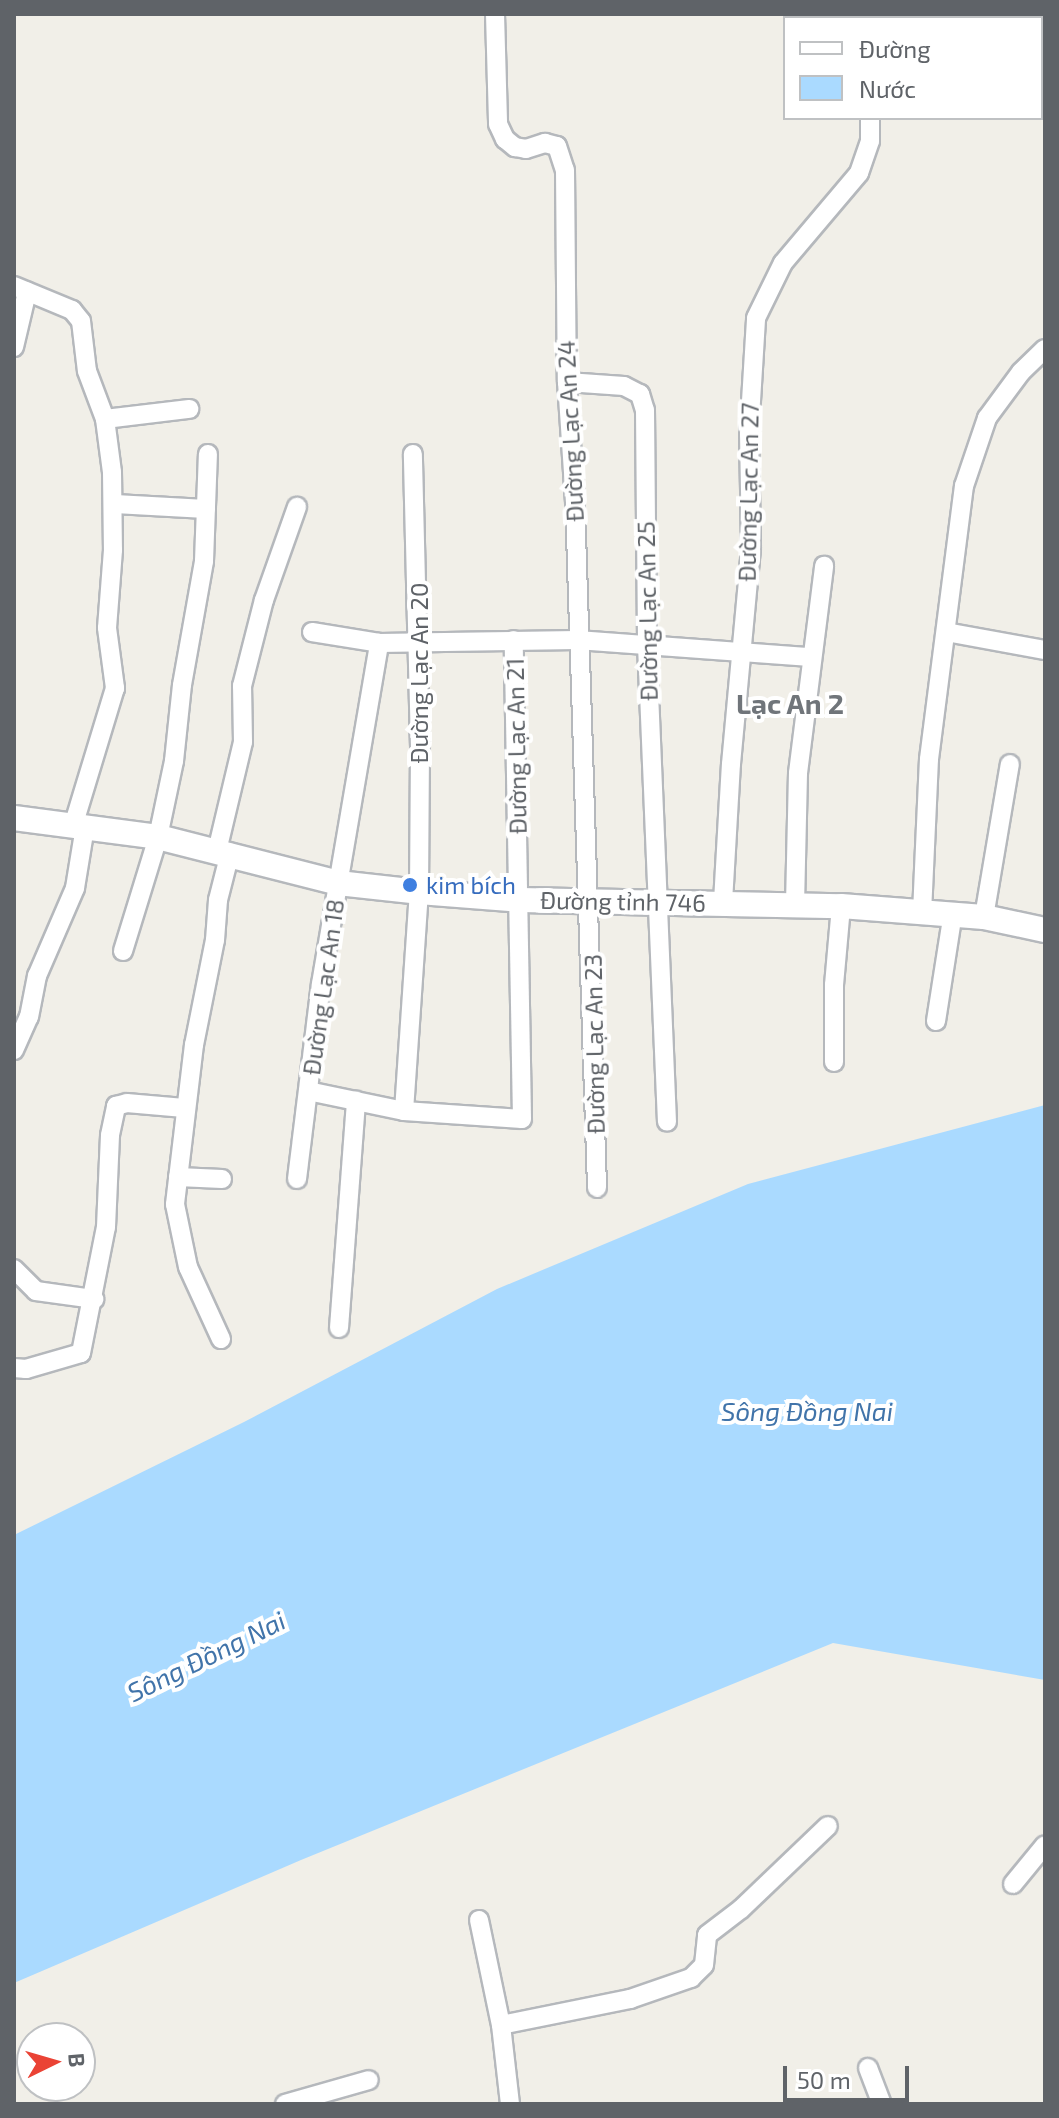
<!DOCTYPE html>
<html>
<head>
<meta charset="utf-8">
<style>
	body { margin:0 }
	#map { position:relative; width:1059px; height:2118px; overflow:hidden; background:#f1efe8; font-family:"Exo 2",sans-serif }
	div>[style] { position:absolute }
	[style*='--x'] { left:calc(var(--x)*1px); top:calc(var(--y)*1px); width:calc(var(--w)*1px); rotate:calc(var(--a)*1deg) }
	.water>* { inset:0; background:#aadaff }
	.roads { filter:drop-shadow(2px 0 #b5b8bc) drop-shadow(-2px 0 #b5b8bc) drop-shadow(0 2px #b5b8bc) drop-shadow(0 -2px #b5b8bc) }
	.street>* { height:18px; margin:-9px; padding:0 9px; transform-origin:9px; border-radius:9px; background:#fff }
	.secondary>* { height:24px; margin:-12px; padding:0 12px; transform-origin:12px; border-radius:12px; background:#fff }
	.dots>* { width:22px; height:22px; translate:-50% -50%; box-sizing:border-box; border:4px solid #fff; border-radius:50% }
	span { translate:-50% -50%; white-space:nowrap; text-align:center; line-height:1.15; -webkit-text-stroke:8px #fff; paint-order:stroke }
	.street-label { font-size:24px; color:#5f6368 }
	.shop-label { font-size:24px; color:#366cbe }
	.left { translate:0 -50%; text-align:left }
	.water-label { font-size:26px; color:#4174aa; font-style:italic }
	.quarter-label { font-size:28px; color:#70757a; font-weight:700 }
	.frame { position:absolute; inset:0; border:16px solid #5f6368; pointer-events:none }
	.legend { position:absolute; left:783px; top:16px; width:260px; height:104px; box-sizing:border-box; background:#fff; border:2px solid #bfc1c3; margin:0; padding:10px 14px; list-style:none; font-size:24px; color:#5f6368 }
	.legend li { display:flex; align-items:center; gap:16px; height:40px }
	.legend b { width:40px; border:2px solid #bfc1c3 }
	.north { position:absolute; left:16px; top:2022px; width:80px; height:80px; box-sizing:border-box; background:#fff; border:2px solid #bfc1c3; border-radius:50%; rotate:85deg; font-size:22px; font-weight:700; line-height:32px; text-align:center; color:#5f6368 }
	.north::after { content:''; display:block; margin:auto; width:28px; height:36px; background:#ea4335; clip-path:polygon(50% 0,100% 100%,50% 72%,0 100%) }
	.scale { position:absolute; left:783px; top:2066px; width:126px; height:36px; box-sizing:border-box; border:4px solid #5f6368; border-top:0; padding-left:10px; font-size:24px; line-height:28px; white-space:nowrap; color:#5f6368; -webkit-text-stroke:6px #fff; paint-order:stroke }
</style>
</head>
<body>
<div id="map">
	<div class="water">
		<div style="clip-path:polygon(1045px 1105px,1045px 1680px,833px 1643px,301px 1860px,14px 1983px,14px 1535px,244px 1422px,497px 1289px,748px 1184px)"></div>
	</div>
	<div class="roads">
		<div class="street">
			<div style="--x:495;--y:14;--w:110;--a:88.4"></div>
			<div style="--x:498;--y:124;--w:17;--a:65"></div>
			<div style="--x:505;--y:139;--w:13;--a:39"></div>
			<div style="--x:515;--y:147;--w:11;--a:10"></div>
			<div style="--x:526;--y:149;--w:20;--a:-18"></div>
			<div style="--x:545;--y:143;--w:12;--a:14"></div>
			<div style="--x:557;--y:146;--w:25;--a:72"></div>
			<div style="--x:565;--y:170;--w:212;--a:89.5"></div>
			<div style="--x:567;--y:382;--w:120;--a:86.2"></div>
			<div style="--x:575;--y:502;--w:686;--a:88.16"></div>
			<div style="--x:872;--y:18;--w:4;--a:-63"></div>
			<div style="--x:14;--y:286;--w:63;--a:22.5"></div>
			<div style="--x:72;--y:310;--w:14;--a:51"></div>
			<div style="--x:81;--y:321;--w:50;--a:83.2"></div>
			<div style="--x:87;--y:371;--w:51;--a:69.4"></div>
			<div style="--x:105;--y:419;--w:53;--a:82.5"></div>
			<div style="--x:112;--y:472;--w:78;--a:89.3"></div>
			<div style="--x:113;--y:550;--w:78;--a:94.4"></div>
			<div style="--x:107;--y:628;--w:61;--a:82.4"></div>
			<div style="--x:115;--y:688;--w:144;--a:106.9"></div>
			<div style="--x:14;--y:347;--w:57;--a:-76.7"></div>
			<div style="--x:567;--y:382;--w:57;--a:4"></div>
			<div style="--x:624;--y:386;--w:18;--a:27"></div>
			<div style="--x:640;--y:394;--w:17;--a:73"></div>
			<div style="--x:645;--y:410;--w:235;--a:89.5"></div>
			<div style="--x:647;--y:645;--w:477;--a:87.6"></div>
			<div style="--x:105;--y:419;--w:85;--a:-6.8"></div>
			<div style="--x:115;--y:504;--w:91;--a:3.1"></div>
			<div style="--x:312;--y:632;--w:68;--a:9.3"></div>
			<div style="--x:379;--y:643;--w:198;--a:-0.9"></div>
			<div style="--x:577;--y:640;--w:234;--a:4.2"></div>
			<div style="--x:946;--y:632;--w:101;--a:10.3"></div>
			<div style="--x:217;--y:851;--w:112;--a:-76.6"></div>
			<div style="--x:243;--y:742;--w:56;--a:-91"></div>
			<div style="--x:242;--y:686;--w:89;--a:-75.7"></div>
			<div style="--x:264;--y:600;--w:99;--a:-70.5"></div>
			<div style="--x:723;--y:902;--w:138;--a:-86.7"></div>
			<div style="--x:731;--y:764;--w:218;--a:-84.7"></div>
			<div style="--x:751;--y:547;--w:113;--a:-91"></div>
			<div style="--x:749;--y:434;--w:116;--a:-86.5"></div>
			<div style="--x:756;--y:318;--w:61;--a:-63.9"></div>
			<div style="--x:783;--y:263;--w:118;--a:-49.8"></div>
			<div style="--x:859;--y:173;--w:34;--a:-71"></div>
			<div style="--x:870;--y:141;--w:23;--a:-90"></div>
			<div style="--x:795;--y:905;--w:132;--a:-88.7"></div>
			<div style="--x:798;--y:773;--w:209;--a:-82.8"></div>
			<div style="--x:922;--y:913;--w:154;--a:-87.4"></div>
			<div style="--x:929;--y:759;--w:275;--a:-82.7"></div>
			<div style="--x:964;--y:486;--w:72;--a:-71.3"></div>
			<div style="--x:987;--y:418;--w:57;--a:-53.5"></div>
			<div style="--x:1021;--y:372;--w:33;--a:-44"></div>
			<div style="--x:984;--y:917;--w:155;--a:-80.4"></div>
			<div style="--x:123;--y:951;--w:119;--a:-72.9"></div>
			<div style="--x:158;--y:837;--w:78;--a:-78.1"></div>
			<div style="--x:174;--y:761;--w:76;--a:-84"></div>
			<div style="--x:182;--y:685;--w:126;--a:-79.9"></div>
			<div style="--x:204;--y:561;--w:107;--a:-87.9"></div>
			<div style="--x:936;--y:1021;--w:109;--a:-81.1"></div>
			<div style="--x:14;--y:1050;--w:36;--a:-66"></div>
			<div style="--x:29;--y:1017;--w:42;--a:-79"></div>
			<div style="--x:37;--y:976;--w:96;--a:-66.6"></div>
			<div style="--x:75;--y:888;--w:62;--a:-80.7"></div>
			<div style="--x:834;--y:1062;--w:77;--a:-90"></div>
			<div style="--x:834;--y:985;--w:79;--a:-84.9"></div>
			<div style="--x:308;--y:1091;--w:98;--a:11.8"></div>
			<div style="--x:404;--y:1111;--w:118;--a:3.9"></div>
			<div style="--x:522;--y:1119;--w:479;--a:-91"></div>
			<div style="--x:404;--y:1111;--w:220;--a:-86.1"></div>
			<div style="--x:419;--y:892;--w:145;--a:-89.6"></div>
			<div style="--x:420;--y:747;--w:293;--a:-91.4"></div>
			<div style="--x:178;--y:1177;--w:44;--a:2.6"></div>
			<div style="--x:297;--y:1179;--w:196;--a:-83"></div>
			<div style="--x:321;--y:984;--w:346;--a:-80.3"></div>
			<div style="--x:14;--y:1269;--w:31;--a:45"></div>
			<div style="--x:36;--y:1291;--w:59;--a:7.9"></div>
			<div style="--x:339;--y:1328;--w:228;--a:-85.7"></div>
			<div style="--x:221;--y:1339;--w:79;--a:-114.6"></div>
			<div style="--x:188;--y:1267;--w:64;--a:-101.7"></div>
			<div style="--x:175;--y:1204;--w:160;--a:-83.2"></div>
			<div style="--x:194;--y:1045;--w:107;--a:-78.7"></div>
			<div style="--x:215;--y:940;--w:40;--a:-85.7"></div>
			<div style="--x:218;--y:900;--w:49;--a:-75.7"></div>
			<div style="--x:14;--y:1368;--w:12;--a:5"></div>
			<div style="--x:26;--y:1369;--w:57;--a:-16.2"></div>
			<div style="--x:81;--y:1353;--w:128;--a:-78.8"></div>
			<div style="--x:106;--y:1227;--w:92;--a:-87.5"></div>
			<div style="--x:110;--y:1135;--w:30;--a:-78"></div>
			<div style="--x:116;--y:1106;--w:11;--a:-15"></div>
			<div style="--x:127;--y:1103;--w:57;--a:5"></div>
			<div style="--x:1013;--y:1884;--w:50;--a:-50.6"></div>
			<div style="--x:479;--y:1920;--w:107;--a:78.2"></div>
			<div style="--x:501;--y:2025;--w:80;--a:83.5"></div>
			<div style="--x:501;--y:2025;--w:132;--a:-11.4"></div>
			<div style="--x:630;--y:1999;--w:65;--a:-19"></div>
			<div style="--x:691;--y:1978;--w:18;--a:-45"></div>
			<div style="--x:704;--y:1965;--w:30;--a:-84"></div>
			<div style="--x:707;--y:1935;--w:43;--a:-37.4"></div>
			<div style="--x:741;--y:1909;--w:120;--a:-43.7"></div>
			<div style="--x:868;--y:2068;--w:39;--a:69"></div>
			<div style="--x:285;--y:2104;--w:87;--a:-15.9"></div>
		</div>
		<div class="secondary">
			<div style="--x:14;--y:818;--w:145;--a:7.5"></div>
			<div style="--x:158;--y:837;--w:186;--a:14.3"></div>
			<div style="--x:338;--y:883;--w:81;--a:6.3"></div>
			<div style="--x:419;--y:892;--w:101;--a:4.5"></div>
			<div style="--x:520;--y:900;--w:321;--a:1.1"></div>
			<div style="--x:841;--y:906;--w:143;--a:4.4"></div>
			<div style="--x:984;--y:917;--w:62;--a:12"></div>
		</div>
	</div>
	<div class="dots">
		<div style="left:410px;top:885px;background:#3f7fe0"></div>
	</div>
	<div class="street-label">
		<span style="left:570px;top:431px;rotate:-93deg">Đường Lạc An 24</span>
		<span style="left:748px;top:492px;rotate:-89deg">Đường Lạc An 27</span>
		<span style="left:647px;top:611px;rotate:-91deg">Đường Lạc An 25</span>
		<span style="left:419px;top:673px;rotate:-90deg">Đường Lạc An 20</span>
		<span style="left:516px;top:746px;rotate:-91deg">Đường Lạc An 21</span>
		<span style="left:623px;top:901px;rotate:1deg">Đường tỉnh 746</span>
		<span style="left:323px;top:987px;rotate:-82deg">Đường Lạc An 18</span>
		<span style="left:594px;top:1044px;rotate:-91deg">Đường Lạc An 23</span>
	</div>
	<div class="shop-label">
		<span class="left" style="left:426px;top:885px">kim bích</span>
	</div>
	<div class="water-label">
		<span style="left:807px;top:1411px">Sông Đồng Nai</span>
		<span style="left:206px;top:1656px;rotate:-26deg">Sông Đồng Nai</span>
	</div>
	<div class="quarter-label">
		<span style="left:790px;top:703px">Lạc An 2</span>
	</div>
	<div class="frame"></div>
	<ul class="legend">
	<li><b style="height:10px;background:#fff"></b>Đường</li>
	<li><b style="height:22px;background:#aadaff"></b>Nước</li>
	</ul>
	<div class="north">B</div>
	<div class="scale">50 m</div>
</div>
</body>
</html>
